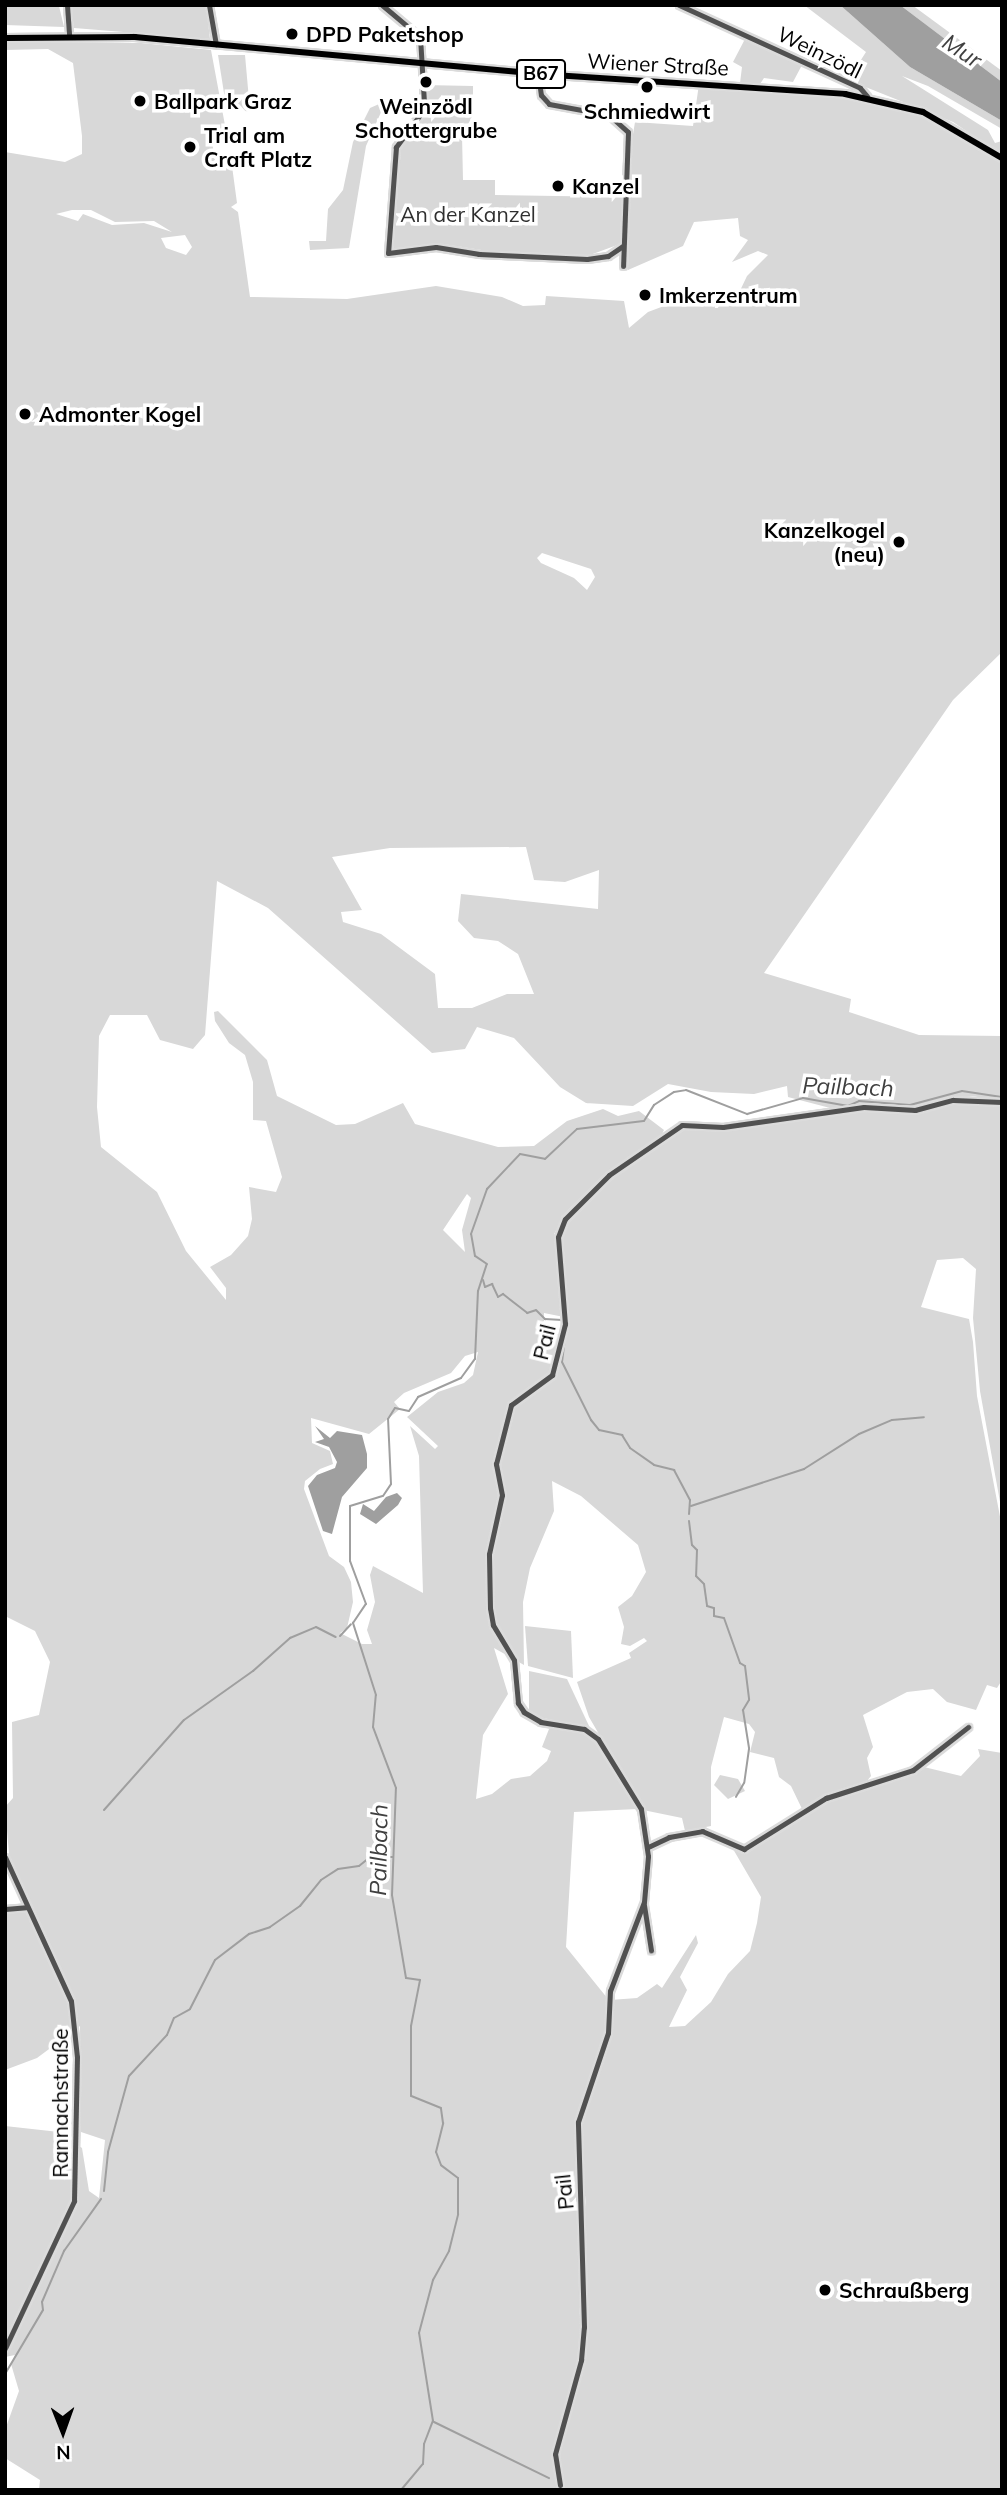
<!DOCTYPE html>
<html>
<head>
<meta charset="utf-8">
<style>
	body { margin:0 }
	#map { position:relative; width:1007px; height:2495px; overflow:hidden; background:#fff; font-family:Mulish,sans-serif }
	div>[style] { position:absolute }
	[style*='--x'] { left:calc(var(--x)*1px); top:calc(var(--y)*1px); width:calc(var(--w)*1px); rotate:calc(var(--a)*1deg) }
	.green>* { inset:0; background:#d8d8d8 }
	.water>* { inset:0; background:#9f9f9f }
	.stream>* { height:2px; margin:-1px; padding:0 1px; transform-origin:1px; border-radius:1px; background:#9f9f9f }
	.roads { filter:drop-shadow(2px 0 #dbdbdb) drop-shadow(-2px 0 #dbdbdb) drop-shadow(0 2px #dbdbdb) drop-shadow(0 -2px #dbdbdb) }
	.minor>* { height:5px; margin:-2.5px; padding:0 2.5px; transform-origin:2.5px; border-radius:2.5px; background:#515151 }
	.major>* { height:6px; margin:-3px; padding:0 3px; transform-origin:3px; border-radius:3px; background:#000 }
	.dots>* { width:19px; height:19px; translate:-50% -50%; box-sizing:border-box; border:4px solid #fff; border-radius:50% }
	span { translate:-50% -50%; white-space:nowrap; text-align:center; line-height:1.15; -webkit-text-stroke:7px #fff; paint-order:stroke }
	.shield-label span { padding:2px 5px; background:#fff; border:2px solid; border-radius:5px; -webkit-text-stroke-width:0 }
	.shield-label { font-size:19px; color:#000; font-weight:700 }
	.poi-label { font-size:21px; color:#000; font-weight:700 }
	.left { translate:0 -50%; text-align:left }
	.right { translate:-100% -50%; text-align:right }
	.street-label { font-size:21px; color:#000 }
	.park-label { font-size:21px; color:#2f2f2f }
	.water-label { font-size:23px; color:#404040; font-style:italic }
	.frame { position:absolute; inset:0; border:7px solid #000; pointer-events:none }
	.north { position:absolute; left:28px; top:2397px; width:70px; height:70px; -webkit-text-stroke:5px #fff; paint-order:stroke; rotate:179deg; font-size:19px; font-weight:700; line-height:28px; text-align:center; color:#000 }
	.north::after { content:''; display:block; margin:auto; width:24px; height:32px; background:#000; clip-path:polygon(50% 0,100% 100%,50% 72%,0 100%) }
</style>
</head>
<body>
<div id="map">
	<div class="green">
		<div style="clip-path:polygon(5px 5px,59px 6px,64px 27px,5px 25px)"></div>
		<div style="clip-path:polygon(206px 5px,210px 39px,74px 28px,71px 6px)"></div>
		<div style="clip-path:polygon(evenodd,804px 5px,840px 5px,910px 67px,1002px 121px,1002px 129px,928px 86px,902px 76px,988px 130px,995px 143px,1002px 141px,1002px 652px,953px 700px,764px 973px,851px 999px,849px 1012px,919px 1035px,1002px 1036px,1002px 1101px,972px 1096px,911px 1107px,866px 1103px,834px 1109px,788px 1097px,787px 1086px,754px 1094px,711px 1092px,668px 1084px,633px 1106px,586px 1103px,560px 1087px,514px 1038px,477px 1027px,465px 1049px,432px 1053px,268px 908px,217px 881px,205px 1035px,193px 1049px,160px 1040px,147px 1015px,110px 1015px,99px 1036px,97px 1107px,101px 1147px,157px 1192px,186px 1251px,226px 1300px,226px 1288px,210px 1267px,231px 1255px,248px 1236px,252px 1219px,249px 1187px,276px 1192px,282px 1177px,266px 1121px,253px 1120px,253px 1082px,245px 1055px,229px 1043px,215px 1021px,214px 1012px,218px 1011px,267px 1060px,277px 1096px,336px 1125px,355px 1124px,403px 1103px,415px 1124px,498px 1147px,534px 1146px,567px 1121px,603px 1109px,618px 1116px,639px 1111px,664px 1130px,659px 1140px,611px 1169px,568px 1210px,554px 1234px,557px 1237px,574px 1208px,609px 1175px,661px 1141px,670px 1130px,682px 1125px,723px 1127px,864px 1107px,915px 1110px,953px 1100px,1002px 1102px,1002px 1513px,980px 1391px,973px 1318px,976px 1269px,963px 1258px,937px 1260px,921px 1307px,969px 1319px,973px 1342px,977px 1396px,1002px 1527px,1002px 1680px,997px 1688px,987px 1685px,976px 1710px,947px 1702px,933px 1689px,907px 1692px,863px 1715px,873px 1747px,867px 1758px,871px 1776px,862px 1787px,829px 1794px,803px 1811px,791px 1786px,779px 1777px,774px 1758px,750px 1752px,755px 1732px,749px 1724px,724px 1717px,711px 1767px,711px 1826px,685px 1831px,682px 1818px,643px 1810px,589px 1717px,577px 1682px,631px 1658px,629px 1653px,647px 1641px,644px 1638px,630px 1646px,621px 1644px,624px 1627px,618px 1607px,632px 1596px,646px 1572px,638px 1545px,581px 1496px,552px 1481px,554px 1511px,530px 1568px,523px 1602px,524px 1665px,494px 1648px,508px 1694px,483px 1735px,476px 1799px,492px 1794px,511px 1779px,530px 1776px,547px 1761px,551px 1751px,542px 1747px,549px 1729px,556px 1727px,591px 1736px,637px 1809px,574px 1812px,566px 1947px,608px 1999px,606px 2032px,586px 2087px,575px 2143px,581px 2191px,571px 2203px,580px 2202px,581px 2223px,579px 2314px,584px 2316px,577px 2364px,581px 2371px,586px 2316px,581px 2239px,586px 2202px,577px 2143px,587px 2092px,608px 2035px,610px 2000px,637px 1998px,657px 1984px,662px 1988px,696px 1935px,698px 1943px,680px 1977px,687px 1990px,669px 2027px,685px 2026px,711px 2002px,728px 1974px,750px 1951px,757px 1923px,761px 1897px,733px 1849px,743px 1853px,831px 1798px,905px 1778px,924px 1767px,961px 1776px,980px 1756px,978px 1749px,1002px 1753px,1002px 2490px,39px 2490px,40px 2480px,5px 2458px,5px 2430px,19px 2391px,11px 2364px,15px 2355px,5px 2357px,5px 2126px,59px 2132px,82px 2148px,89px 2191px,99px 2198px,105px 2140px,81px 2132px,80px 2026px,37px 2058px,5px 2070px,5px 1913px,31px 1909px,9px 1854px,5px 1807px,13px 1798px,12px 1722px,39px 1715px,50px 1662px,35px 1631px,5px 1616px,5px 152px,65px 162px,82px 154px,82px 136px,73px 63px,48px 49px,5px 50px,5px 42px,141px 43px,211px 50px,227px 136px,211px 136px,216px 166px,232px 166px,237px 203px,231px 207px,238px 212px,250px 297px,347px 299px,436px 286px,502px 297px,523px 306px,545px 305px,546px 296px,624px 301px,629px 328px,648px 312px,704px 291px,736px 299px,747px 276px,768px 255px,758px 251px,732px 262px,748px 240px,740px 236px,738px 218px,694px 222px,683px 246px,628px 270px,630px 153px,635px 122px,693px 126px,699px 84px,845px 94px,893px 102px,923px 112px,996px 151px,953px 122px,848px 80px,866px 52px,804px 5px,72px 210px,91px 210px,115px 222px,154px 221px,172px 232px,144px 223px,112px 225px,83px 214px,78px 221px,56px 214px,72px 210px,804px 5px,185px 235px,192px 247px,186px 255px,166px 248px,161px 238px,185px 235px,804px 5px,542px 553px,591px 569px,595px 577px,587px 590px,574px 578px,541px 563px,537px 558px,542px 553px,804px 5px,526px 847px,534px 880px,565px 882px,599px 870px,598px 909px,461px 894px,458px 921px,474px 938px,498px 941px,518px 954px,534px 994px,507px 994px,472px 1008px,438px 1008px,435px 974px,381px 934px,343px 922px,341px 912px,362px 910px,332px 857px,390px 848px,526px 847px,804px 5px,467px 1194px,471px 1198px,462px 1230px,465px 1252px,443px 1230px,467px 1194px,804px 5px,557px 1258px,565px 1290px,567px 1313px,558px 1355px,546px 1382px,535px 1389px,522px 1393px,544px 1381px,553px 1364px,561px 1335px,536px 1327px,544px 1321px,544px 1313px,564px 1317px,557px 1258px,804px 5px,478px 1352px,473px 1375px,464px 1383px,438px 1392px,407px 1417px,438px 1446px,435px 1449px,410px 1426px,419px 1456px,423px 1593px,373px 1566px,370px 1575px,375px 1602px,367px 1630px,372px 1644px,362px 1644px,340px 1633px,347px 1628px,353px 1602px,351px 1582px,344px 1567px,329px 1556px,304px 1489px,305px 1481px,320px 1469px,333px 1464px,330px 1451px,312px 1443px,311px 1418px,369px 1434px,400px 1409px,394px 1402px,404px 1393px,451px 1373px,465px 1356px,478px 1352px)"></div>
		<div style="clip-path:polygon(900px 5px,912px 5px,1002px 71px,1002px 82px)"></div>
		<div style="clip-path:polygon(745px 39px,802px 65px,793px 82px,764px 78px,760px 84px,740px 83px,742px 67px,733px 62px)"></div>
		<div style="clip-path:polygon(218px 55px,245px 55px,250px 111px,227px 112px)"></div>
		<div style="clip-path:polygon(424px 85px,473px 86px,473px 115px,462px 135px,463px 180px,495px 180px,495px 195px,622px 197px,620px 244px,590px 255px,507px 254px,443px 244px,393px 251px,401px 148px,423px 118px)"></div>
		<div style="clip-path:polygon(386px 101px,366px 146px,349px 248px,310px 250px,309px 241px,326px 241px,328px 209px,343px 190px,353px 142px,370px 108px)"></div>
		<div style="clip-path:polygon(525px 1626px,571px 1631px,573px 1678px,528px 1666px)"></div>
		<div style="clip-path:polygon(529px 1671px,567px 1679px,590px 1728px,529px 1715px)"></div>
		<div style="clip-path:polygon(720px 1775px,738px 1779px,745px 1791px,728px 1799px,714px 1785px)"></div>
	</div>
	<div class="water">
		<div style="clip-path:polygon(840px 5px,900px 5px,1002px 82px,1002px 121px,910px 67px)"></div>
		<div style="clip-path:polygon(315px 1426px,330px 1438px,337px 1431px,362px 1435px,367px 1454px,367px 1468px,342px 1497px,332px 1534px,323px 1531px,308px 1486px,317px 1475px,335px 1468px,337px 1462px,329px 1447px,315px 1442px,324px 1439px)"></div>
		<div style="clip-path:polygon(397px 1493px,402px 1498px,398px 1505px,376px 1524px,360px 1514px,363px 1504px,374px 1511px,386px 1497px)"></div>
	</div>
	<div class="stream">
		<div style="--x:483;--y:1280;--w:7;--a:74"></div>
		<div style="--x:485;--y:1287;--w:8;--a:-23"></div>
		<div style="--x:492;--y:1284;--w:14;--a:65"></div>
		<div style="--x:498;--y:1297;--w:6;--a:-31"></div>
		<div style="--x:503;--y:1294;--w:31;--a:38"></div>
		<div style="--x:527;--y:1313;--w:9;--a:-18"></div>
		<div style="--x:536;--y:1310;--w:13;--a:45"></div>
		<div style="--x:545;--y:1319;--w:17;--a:3"></div>
		<div style="--x:567;--y:1322;--w:40;--a:97.1"></div>
		<div style="--x:562;--y:1362;--w:65;--a:63.4"></div>
		<div style="--x:591;--y:1420;--w:13;--a:51"></div>
		<div style="--x:599;--y:1430;--w:24;--a:12"></div>
		<div style="--x:622;--y:1435;--w:15;--a:58"></div>
		<div style="--x:630;--y:1448;--w:29;--a:35"></div>
		<div style="--x:654;--y:1465;--w:21;--a:14"></div>
		<div style="--x:674;--y:1470;--w:34;--a:62"></div>
		<div style="--x:690;--y:1500;--w:14;--a:94"></div>
		<div style="--x:691;--y:1506;--w:119;--a:-18.1"></div>
		<div style="--x:804;--y:1469;--w:65;--a:-32.5"></div>
		<div style="--x:859;--y:1434;--w:36;--a:-23"></div>
		<div style="--x:892;--y:1420;--w:32;--a:-5"></div>
		<div style="--x:689;--y:1521;--w:24;--a:83"></div>
		<div style="--x:692;--y:1545;--w:7;--a:45"></div>
		<div style="--x:697;--y:1550;--w:26;--a:92"></div>
		<div style="--x:696;--y:1576;--w:11;--a:45"></div>
		<div style="--x:704;--y:1584;--w:22;--a:82"></div>
		<div style="--x:707;--y:1606;--w:7;--a:16"></div>
		<div style="--x:714;--y:1608;--w:8;--a:90"></div>
		<div style="--x:714;--y:1616;--w:10;--a:11"></div>
		<div style="--x:724;--y:1618;--w:48;--a:70.4"></div>
		<div style="--x:740;--y:1663;--w:6;--a:31"></div>
		<div style="--x:745;--y:1666;--w:34;--a:83"></div>
		<div style="--x:749;--y:1700;--w:12;--a:121"></div>
		<div style="--x:743;--y:1710;--w:39;--a:81"></div>
		<div style="--x:749;--y:1749;--w:34;--a:98"></div>
		<div style="--x:744;--y:1783;--w:16;--a:120"></div>
		<div style="--x:340;--y:1636;--w:16;--a:-47"></div>
		<div style="--x:104;--y:1810;--w:120;--a:-48.4"></div>
		<div style="--x:184;--y:1720;--w:85;--a:-35.4"></div>
		<div style="--x:253;--y:1671;--w:50;--a:-41.7"></div>
		<div style="--x:290;--y:1638;--w:28;--a:-23"></div>
		<div style="--x:316;--y:1627;--w:22;--a:27"></div>
		<div style="--x:104;--y:2191;--w:39;--a:-84"></div>
		<div style="--x:108;--y:2152;--w:79;--a:-74.6"></div>
		<div style="--x:129;--y:2076;--w:56;--a:-47.2"></div>
		<div style="--x:167;--y:2035;--w:18;--a:-68"></div>
		<div style="--x:174;--y:2018;--w:18;--a:-29"></div>
		<div style="--x:190;--y:2009;--w:55;--a:-63"></div>
		<div style="--x:215;--y:1960;--w:43;--a:-37.4"></div>
		<div style="--x:249;--y:1934;--w:22;--a:-18"></div>
		<div style="--x:270;--y:1927;--w:37;--a:-35"></div>
		<div style="--x:300;--y:1906;--w:33;--a:-51"></div>
		<div style="--x:321;--y:1880;--w:20;--a:-33"></div>
		<div style="--x:338;--y:1869;--w:21;--a:-8"></div>
		<div style="--x:359;--y:1866;--w:14;--a:-39"></div>
		<div style="--x:370;--y:1857;--w:23;--a:0"></div>
		<div style="--x:5;--y:2374;--w:74;--a:-59.3"></div>
		<div style="--x:43;--y:2310;--w:8;--a:-97"></div>
		<div style="--x:42;--y:2302;--w:56;--a:-66.7"></div>
		<div style="--x:64;--y:2251;--w:64;--a:-54.6"></div>
		<div style="--x:434;--y:2422;--w:128;--a:26"></div>
		<div style="--x:401;--y:2490;--w:34;--a:-50"></div>
		<div style="--x:423;--y:2464;--w:20;--a:-87"></div>
		<div style="--x:424;--y:2444;--w:25;--a:-69"></div>
		<div style="--x:433;--y:2421;--w:89;--a:-99"></div>
		<div style="--x:419;--y:2333;--w:55;--a:-75.2"></div>
		<div style="--x:433;--y:2280;--w:33;--a:-61"></div>
		<div style="--x:449;--y:2251;--w:38;--a:-76"></div>
		<div style="--x:458;--y:2214;--w:36;--a:-90"></div>
		<div style="--x:458;--y:2178;--w:21;--a:-143"></div>
		<div style="--x:441;--y:2165;--w:14;--a:-111"></div>
		<div style="--x:436;--y:2152;--w:30;--a:-76"></div>
		<div style="--x:443;--y:2123;--w:15;--a:-98"></div>
		<div style="--x:441;--y:2108;--w:32;--a:-158"></div>
		<div style="--x:411;--y:2096;--w:70;--a:-90"></div>
		<div style="--x:411;--y:2026;--w:47;--a:-78.9"></div>
		<div style="--x:420;--y:1980;--w:14;--a:-172"></div>
		<div style="--x:406;--y:1978;--w:84;--a:-99.6"></div>
		<div style="--x:392;--y:1895;--w:107;--a:-87.9"></div>
		<div style="--x:396;--y:1788;--w:65;--a:-110.7"></div>
		<div style="--x:373;--y:1727;--w:32;--a:-85"></div>
		<div style="--x:376;--y:1695;--w:76;--a:-107.7"></div>
		<div style="--x:353;--y:1623;--w:23;--a:-56"></div>
		<div style="--x:366;--y:1604;--w:46;--a:-110.4"></div>
		<div style="--x:350;--y:1561;--w:55;--a:-90"></div>
		<div style="--x:350;--y:1506;--w:34;--a:-17"></div>
		<div style="--x:383;--y:1496;--w:14;--a:-56"></div>
		<div style="--x:391;--y:1484;--w:65;--a:-92.6"></div>
		<div style="--x:388;--y:1419;--w:13;--a:-58"></div>
		<div style="--x:395;--y:1408;--w:14;--a:12"></div>
		<div style="--x:409;--y:1411;--w:17;--a:-57"></div>
		<div style="--x:418;--y:1397;--w:47;--a:-23.8"></div>
		<div style="--x:461;--y:1378;--w:24;--a:-54"></div>
		<div style="--x:475;--y:1359;--w:68;--a:-87.5"></div>
		<div style="--x:478;--y:1291;--w:28;--a:-72"></div>
		<div style="--x:487;--y:1264;--w:14;--a:-146"></div>
		<div style="--x:475;--y:1256;--w:22;--a:-100"></div>
		<div style="--x:471;--y:1234;--w:48;--a:-70.4"></div>
		<div style="--x:487;--y:1189;--w:48;--a:-46.7"></div>
		<div style="--x:520;--y:1154;--w:25;--a:11"></div>
		<div style="--x:545;--y:1159;--w:44;--a:-43.2"></div>
		<div style="--x:577;--y:1129;--w:67;--a:-6.8"></div>
		<div style="--x:644;--y:1121;--w:19;--a:-58"></div>
		<div style="--x:654;--y:1105;--w:24;--a:-33"></div>
		<div style="--x:674;--y:1092;--w:12;--a:-9"></div>
		<div style="--x:686;--y:1090;--w:66;--a:21.5"></div>
		<div style="--x:747;--y:1114;--w:58;--a:-15.9"></div>
		<div style="--x:803;--y:1098;--w:46;--a:10.1"></div>
		<div style="--x:848;--y:1106;--w:12;--a:-24"></div>
		<div style="--x:859;--y:1101;--w:51;--a:4.5"></div>
		<div style="--x:910;--y:1105;--w:54;--a:-15.1"></div>
		<div style="--x:962;--y:1091;--w:40;--a:8.5"></div>
	</div>
	<div class="roads">
		<div class="minor">
			<div style="--x:67;--y:5;--w:31;--a:86"></div>
			<div style="--x:209;--y:5;--w:40;--a:80"></div>
			<div style="--x:382;--y:5;--w:50;--a:40.1"></div>
			<div style="--x:420;--y:37;--w:66;--a:86.5"></div>
			<div style="--x:424;--y:103;--w:9;--a:103"></div>
			<div style="--x:422;--y:112;--w:44;--a:126.6"></div>
			<div style="--x:396;--y:147;--w:106;--a:94.3"></div>
			<div style="--x:388;--y:253;--w:48;--a:-7.1"></div>
			<div style="--x:436;--y:247;--w:44;--a:9.2"></div>
			<div style="--x:479;--y:254;--w:108;--a:2.7"></div>
			<div style="--x:587;--y:259;--w:21;--a:-8"></div>
			<div style="--x:608;--y:256;--w:18;--a:-34"></div>
			<div style="--x:679;--y:5;--w:199;--a:24.6"></div>
			<div style="--x:860;--y:88;--w:11;--a:49"></div>
			<div style="--x:538;--y:74;--w:21;--a:82"></div>
			<div style="--x:541;--y:95;--w:12;--a:48"></div>
			<div style="--x:549;--y:104;--w:61;--a:10.4"></div>
			<div style="--x:609;--y:115;--w:25;--a:42"></div>
			<div style="--x:628;--y:132;--w:134;--a:92.1"></div>
			<div style="--x:648;--y:1847;--w:23;--a:-25"></div>
			<div style="--x:669;--y:1837;--w:34;--a:-10"></div>
			<div style="--x:702;--y:1831;--w:46;--a:23.2"></div>
			<div style="--x:744;--y:1849;--w:97;--a:-31.9"></div>
			<div style="--x:826;--y:1798;--w:91;--a:-17.8"></div>
			<div style="--x:913;--y:1770;--w:70;--a:-38"></div>
			<div style="--x:5;--y:1857;--w:158;--a:65.4"></div>
			<div style="--x:71;--y:2001;--w:56;--a:83.9"></div>
			<div style="--x:77;--y:2057;--w:144;--a:91.2"></div>
			<div style="--x:74;--y:2201;--w:162;--a:115.1"></div>
			<div style="--x:644;--y:1905;--w:46;--a:81.2"></div>
			<div style="--x:5;--y:1909;--w:21;--a:-5"></div>
			<div style="--x:560;--y:2485;--w:31;--a:-99"></div>
			<div style="--x:555;--y:2454;--w:98;--a:-74.5"></div>
			<div style="--x:581;--y:2360;--w:33;--a:-85"></div>
			<div style="--x:584;--y:2327;--w:205;--a:-91.7"></div>
			<div style="--x:578;--y:2122;--w:94;--a:-71.4"></div>
			<div style="--x:608;--y:2033;--w:42;--a:-87.3"></div>
			<div style="--x:610;--y:1991;--w:95;--a:-69.1"></div>
			<div style="--x:644;--y:1902;--w:46;--a:-85"></div>
			<div style="--x:648;--y:1856;--w:48;--a:-98.5"></div>
			<div style="--x:641;--y:1809;--w:82;--a:-121.6"></div>
			<div style="--x:598;--y:1739;--w:17;--a:-144"></div>
			<div style="--x:584;--y:1729;--w:44;--a:-170.8"></div>
			<div style="--x:541;--y:1722;--w:20;--a:-150"></div>
			<div style="--x:524;--y:1712;--w:11;--a:-124"></div>
			<div style="--x:518;--y:1703;--w:43;--a:-95.3"></div>
			<div style="--x:514;--y:1660;--w:41;--a:-121"></div>
			<div style="--x:493;--y:1625;--w:17;--a:-100"></div>
			<div style="--x:490;--y:1608;--w:54;--a:-91.1"></div>
			<div style="--x:489;--y:1554;--w:60;--a:-77.6"></div>
			<div style="--x:502;--y:1495;--w:32;--a:-101"></div>
			<div style="--x:496;--y:1464;--w:61;--a:-75.7"></div>
			<div style="--x:511;--y:1405;--w:51;--a:-36.2"></div>
			<div style="--x:552;--y:1375;--w:53;--a:-75.7"></div>
			<div style="--x:565;--y:1324;--w:87;--a:-94.6"></div>
			<div style="--x:558;--y:1237;--w:19;--a:-69"></div>
			<div style="--x:565;--y:1219;--w:62;--a:-45"></div>
			<div style="--x:609;--y:1175;--w:88;--a:-34.4"></div>
			<div style="--x:682;--y:1125;--w:41;--a:2.8"></div>
			<div style="--x:723;--y:1127;--w:142;--a:-8.1"></div>
			<div style="--x:864;--y:1107;--w:51;--a:3.4"></div>
			<div style="--x:915;--y:1110;--w:39;--a:-15"></div>
			<div style="--x:953;--y:1100;--w:49;--a:2.3"></div>
		</div>
		<div class="major">
			<div style="--x:5;--y:38;--w:130;--a:-0.4"></div>
			<div style="--x:135;--y:37;--w:405;--a:5.2"></div>
			<div style="--x:538;--y:74;--w:308;--a:3.7"></div>
			<div style="--x:845;--y:94;--w:80;--a:13"></div>
			<div style="--x:923;--y:112;--w:91;--a:30.2"></div>
		</div>
	</div>
	<div class="dots">
		<div style="left:292px;top:34px;background:#000"></div>
		<div style="left:426px;top:82px;background:#000"></div>
		<div style="left:647px;top:87px;background:#000"></div>
		<div style="left:140px;top:101px;background:#000"></div>
		<div style="left:190px;top:147px;background:#000"></div>
		<div style="left:558px;top:186px;background:#000"></div>
		<div style="left:645px;top:295px;background:#000"></div>
		<div style="left:25px;top:414px;background:#000"></div>
		<div style="left:899px;top:542px;background:#000"></div>
		<div style="left:825px;top:2290px;background:#000"></div>
	</div>
	<div class="shield-label">
		<span style="left:541px;top:74px">B67</span>
	</div>
	<div class="poi-label">
		<span class="left" style="left:306px;top:34px">DPD Paketshop</span>
		<span class="left" style="left:154px;top:101px">Ballpark Graz</span>
		<span style="left:426px;top:118px">Weinzödl<br>Schottergrube</span>
		<span style="left:647px;top:111px">Schmiedwirt</span>
		<span class="left" style="left:204px;top:147px">Trial am<br>Craft Platz</span>
		<span class="left" style="left:572px;top:186px">Kanzel</span>
		<span class="left" style="left:659px;top:295px">Imkerzentrum</span>
		<span class="left" style="left:39px;top:414px">Admonter Kogel</span>
		<span class="right" style="left:885px;top:542px">Kanzelkogel<br>(neu)</span>
		<span class="left" style="left:839px;top:2290px">Schraußberg</span>
	</div>
	<div class="street-label">
		<span style="left:820px;top:52px;rotate:26deg">Weinzödl</span>
		<span style="left:658px;top:64px;rotate:3deg">Wiener Straße</span>
		<span style="left:544px;top:1342px;rotate:-76deg">Pail</span>
		<span style="left:60px;top:2103px;rotate:-90deg">Rannachstraße</span>
		<span style="left:564px;top:2192px;rotate:-96deg">Pail</span>
	</div>
	<div class="park-label">
		<span style="left:468px;top:214px">An der Kanzel</span>
	</div>
	<div class="water-label">
		<span style="left:962px;top:51px;rotate:33deg">Mur</span>
		<span style="left:848px;top:1087px;rotate:2deg">Pailbach</span>
		<span style="left:379px;top:1850px;rotate:-89deg">Pailbach</span>
	</div>
	<div class="frame"></div>
	<div class="north">N</div>
</div>
</body>
</html>
